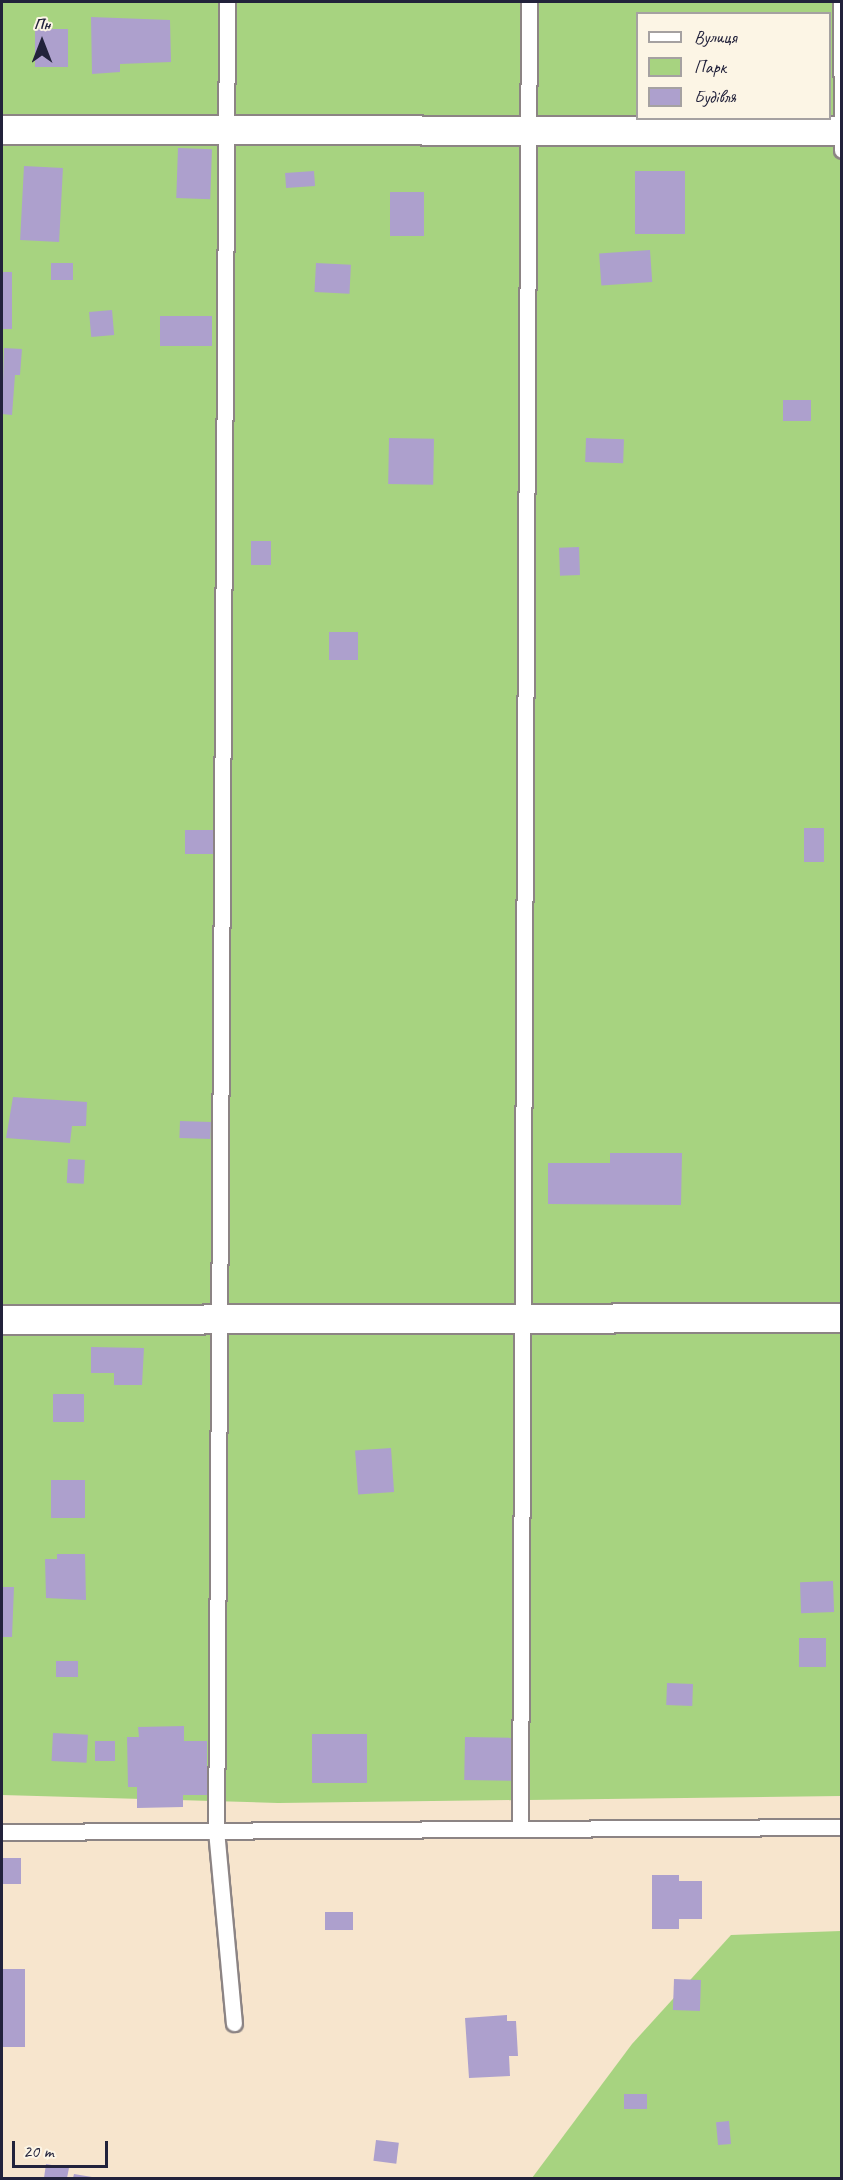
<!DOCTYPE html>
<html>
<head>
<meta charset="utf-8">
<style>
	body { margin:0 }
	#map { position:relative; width:843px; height:2180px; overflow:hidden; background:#f7e5cd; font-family:Caveat,sans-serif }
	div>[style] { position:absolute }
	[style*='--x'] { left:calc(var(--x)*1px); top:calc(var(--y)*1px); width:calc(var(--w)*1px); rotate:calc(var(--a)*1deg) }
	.green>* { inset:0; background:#a7d380 }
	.building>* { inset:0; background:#ada0cd; transform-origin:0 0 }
	.roads { filter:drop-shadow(2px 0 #8c8484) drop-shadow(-2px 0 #8c8484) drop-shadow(0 2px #8c8484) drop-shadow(0 -2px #8c8484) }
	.service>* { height:15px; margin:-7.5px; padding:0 7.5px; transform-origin:7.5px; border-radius:7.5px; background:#fff }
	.minor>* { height:28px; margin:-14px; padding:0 14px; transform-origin:14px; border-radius:14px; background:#fff }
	span { translate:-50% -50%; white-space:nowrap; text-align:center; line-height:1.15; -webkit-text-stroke:5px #fcf5e5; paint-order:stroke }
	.frame { position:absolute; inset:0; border:3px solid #22223b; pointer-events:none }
	.legend { position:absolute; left:636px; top:12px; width:195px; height:108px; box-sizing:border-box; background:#fcf5e5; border:2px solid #a5a1a1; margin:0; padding:8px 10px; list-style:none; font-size:18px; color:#22223b }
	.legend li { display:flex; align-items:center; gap:12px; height:30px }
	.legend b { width:30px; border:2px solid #a5a1a1 }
	.north { position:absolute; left:12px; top:12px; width:60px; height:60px; -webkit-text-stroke:4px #fcf5e5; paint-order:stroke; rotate:0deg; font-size:16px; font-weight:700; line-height:24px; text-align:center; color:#22223b }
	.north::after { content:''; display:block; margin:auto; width:21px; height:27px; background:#22223b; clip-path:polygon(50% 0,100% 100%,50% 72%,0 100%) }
	.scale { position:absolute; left:12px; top:2141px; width:96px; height:27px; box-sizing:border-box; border:3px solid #22223b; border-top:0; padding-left:8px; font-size:18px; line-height:21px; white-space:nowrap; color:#22223b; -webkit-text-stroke:4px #fcf5e5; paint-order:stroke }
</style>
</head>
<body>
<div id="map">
	<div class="green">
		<div style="clip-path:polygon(evenodd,2px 2px,841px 2px,841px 1796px,278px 1803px,2px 1795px,2px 2px,638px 14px,830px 14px,830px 118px,638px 118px,638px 14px)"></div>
		<div style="clip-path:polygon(841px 1931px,841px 2178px,532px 2178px,632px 2044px,731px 1935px)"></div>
	</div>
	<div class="building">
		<div style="clip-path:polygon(91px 17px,170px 20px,171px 62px,120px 64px,120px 72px,92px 74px)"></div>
		<div style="left:68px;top:29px;width:38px;height:33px;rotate:90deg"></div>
		<div style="left:178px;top:148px;width:34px;height:50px;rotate:2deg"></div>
		<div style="left:24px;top:166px;width:39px;height:74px;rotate:3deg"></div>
		<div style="left:314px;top:171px;width:15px;height:29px;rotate:86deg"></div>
		<div style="left:635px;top:171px;width:50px;height:63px"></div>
		<div style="left:390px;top:192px;width:34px;height:44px"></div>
		<div style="left:650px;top:250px;width:32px;height:51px;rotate:86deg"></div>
		<div style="left:51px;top:263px;width:22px;height:17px"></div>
		<div style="left:316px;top:263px;width:35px;height:29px;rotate:3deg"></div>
		<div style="left:2px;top:272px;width:10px;height:57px"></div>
		<div style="left:112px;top:310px;width:25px;height:23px;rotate:85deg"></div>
		<div style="left:160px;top:316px;width:52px;height:30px"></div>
		<div style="clip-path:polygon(4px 348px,22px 349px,20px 375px,15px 375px,12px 415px,2px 414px)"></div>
		<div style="left:783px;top:400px;width:28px;height:21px"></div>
		<div style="left:389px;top:438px;width:45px;height:46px;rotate:1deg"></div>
		<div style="left:586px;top:438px;width:38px;height:24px;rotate:2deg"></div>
		<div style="left:271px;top:541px;width:24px;height:20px;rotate:90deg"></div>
		<div style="left:579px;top:547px;width:28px;height:20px;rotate:88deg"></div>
		<div style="left:329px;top:632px;width:29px;height:28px"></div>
		<div style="left:804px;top:828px;width:20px;height:34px"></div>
		<div style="left:185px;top:830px;width:28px;height:24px"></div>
		<div style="clip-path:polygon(13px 1097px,87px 1102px,86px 1126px,72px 1126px,70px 1143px,6px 1138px)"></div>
		<div style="left:180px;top:1121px;width:31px;height:17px;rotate:2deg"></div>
		<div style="clip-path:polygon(610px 1153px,682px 1153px,681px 1205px,548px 1204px,548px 1163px,610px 1163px)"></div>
		<div style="left:68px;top:1159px;width:17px;height:24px;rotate:3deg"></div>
		<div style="clip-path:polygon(91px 1347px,144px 1348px,142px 1385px,114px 1385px,114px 1373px,91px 1373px)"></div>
		<div style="left:53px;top:1394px;width:31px;height:28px"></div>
		<div style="left:391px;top:1448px;width:44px;height:36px;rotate:86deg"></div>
		<div style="left:85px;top:1480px;width:38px;height:34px;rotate:90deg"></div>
		<div style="clip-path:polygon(57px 1554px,85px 1554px,86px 1600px,46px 1598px,45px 1559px,57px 1559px)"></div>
		<div style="left:833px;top:1581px;width:31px;height:33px;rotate:88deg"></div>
		<div style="clip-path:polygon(2px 1587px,14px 1587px,12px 1637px,2px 1637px)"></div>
		<div style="left:799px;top:1638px;width:27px;height:29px"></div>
		<div style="left:56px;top:1661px;width:22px;height:16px"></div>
		<div style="left:667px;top:1683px;width:26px;height:22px;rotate:2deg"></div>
		<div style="clip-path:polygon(184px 1726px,184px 1741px,207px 1741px,207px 1795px,183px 1795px,183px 1807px,137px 1808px,137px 1787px,128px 1787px,127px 1737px,139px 1737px,138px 1727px)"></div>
		<div style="left:53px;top:1733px;width:35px;height:28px;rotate:3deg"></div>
		<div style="left:367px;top:1734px;width:49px;height:55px;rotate:90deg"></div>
		<div style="left:465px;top:1737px;width:47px;height:43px;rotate:1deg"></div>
		<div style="left:95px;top:1741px;width:20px;height:20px"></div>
		<div style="left:2px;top:1858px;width:19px;height:26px"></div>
		<div style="clip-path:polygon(652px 1875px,679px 1875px,679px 1881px,702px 1881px,702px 1919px,679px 1919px,679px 1929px,652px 1929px)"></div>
		<div style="left:325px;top:1912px;width:28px;height:18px"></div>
		<div style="left:2px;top:1969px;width:23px;height:78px"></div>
		<div style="left:674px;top:1979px;width:27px;height:31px;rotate:2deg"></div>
		<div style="clip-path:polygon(507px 2015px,507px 2021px,516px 2021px,518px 2056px,509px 2056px,510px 2076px,469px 2078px,465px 2018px)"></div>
		<div style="left:624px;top:2094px;width:23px;height:15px"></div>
		<div style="left:729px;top:2121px;width:23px;height:13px;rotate:85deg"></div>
		<div style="left:376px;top:2140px;width:23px;height:21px;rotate:7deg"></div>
		<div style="clip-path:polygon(46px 2164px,69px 2168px,67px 2178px,44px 2178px)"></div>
		<div style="clip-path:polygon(74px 2174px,92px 2177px,91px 2178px,73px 2178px)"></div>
	</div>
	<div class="roads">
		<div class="service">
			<div style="--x:227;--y:2;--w:1828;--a:90.34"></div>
			<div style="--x:216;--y:1830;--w:194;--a:84.7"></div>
			<div style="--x:841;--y:2;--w:148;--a:89.6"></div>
			<div style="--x:520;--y:1827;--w:1825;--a:-89.72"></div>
			<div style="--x:2;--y:1832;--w:840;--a:-0.34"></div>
		</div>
		<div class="minor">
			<div style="--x:2;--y:130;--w:840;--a:0.07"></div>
			<div style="--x:2;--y:1320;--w:840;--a:-0.14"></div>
		</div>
	</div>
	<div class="frame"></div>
	<ul class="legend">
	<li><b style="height:8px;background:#fff"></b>Вулиця</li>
	<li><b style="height:16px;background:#a7d380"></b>Парк</li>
	<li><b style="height:16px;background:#ada0cd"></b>Будівля</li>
	</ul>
	<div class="north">Пн</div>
	<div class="scale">20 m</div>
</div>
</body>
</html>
